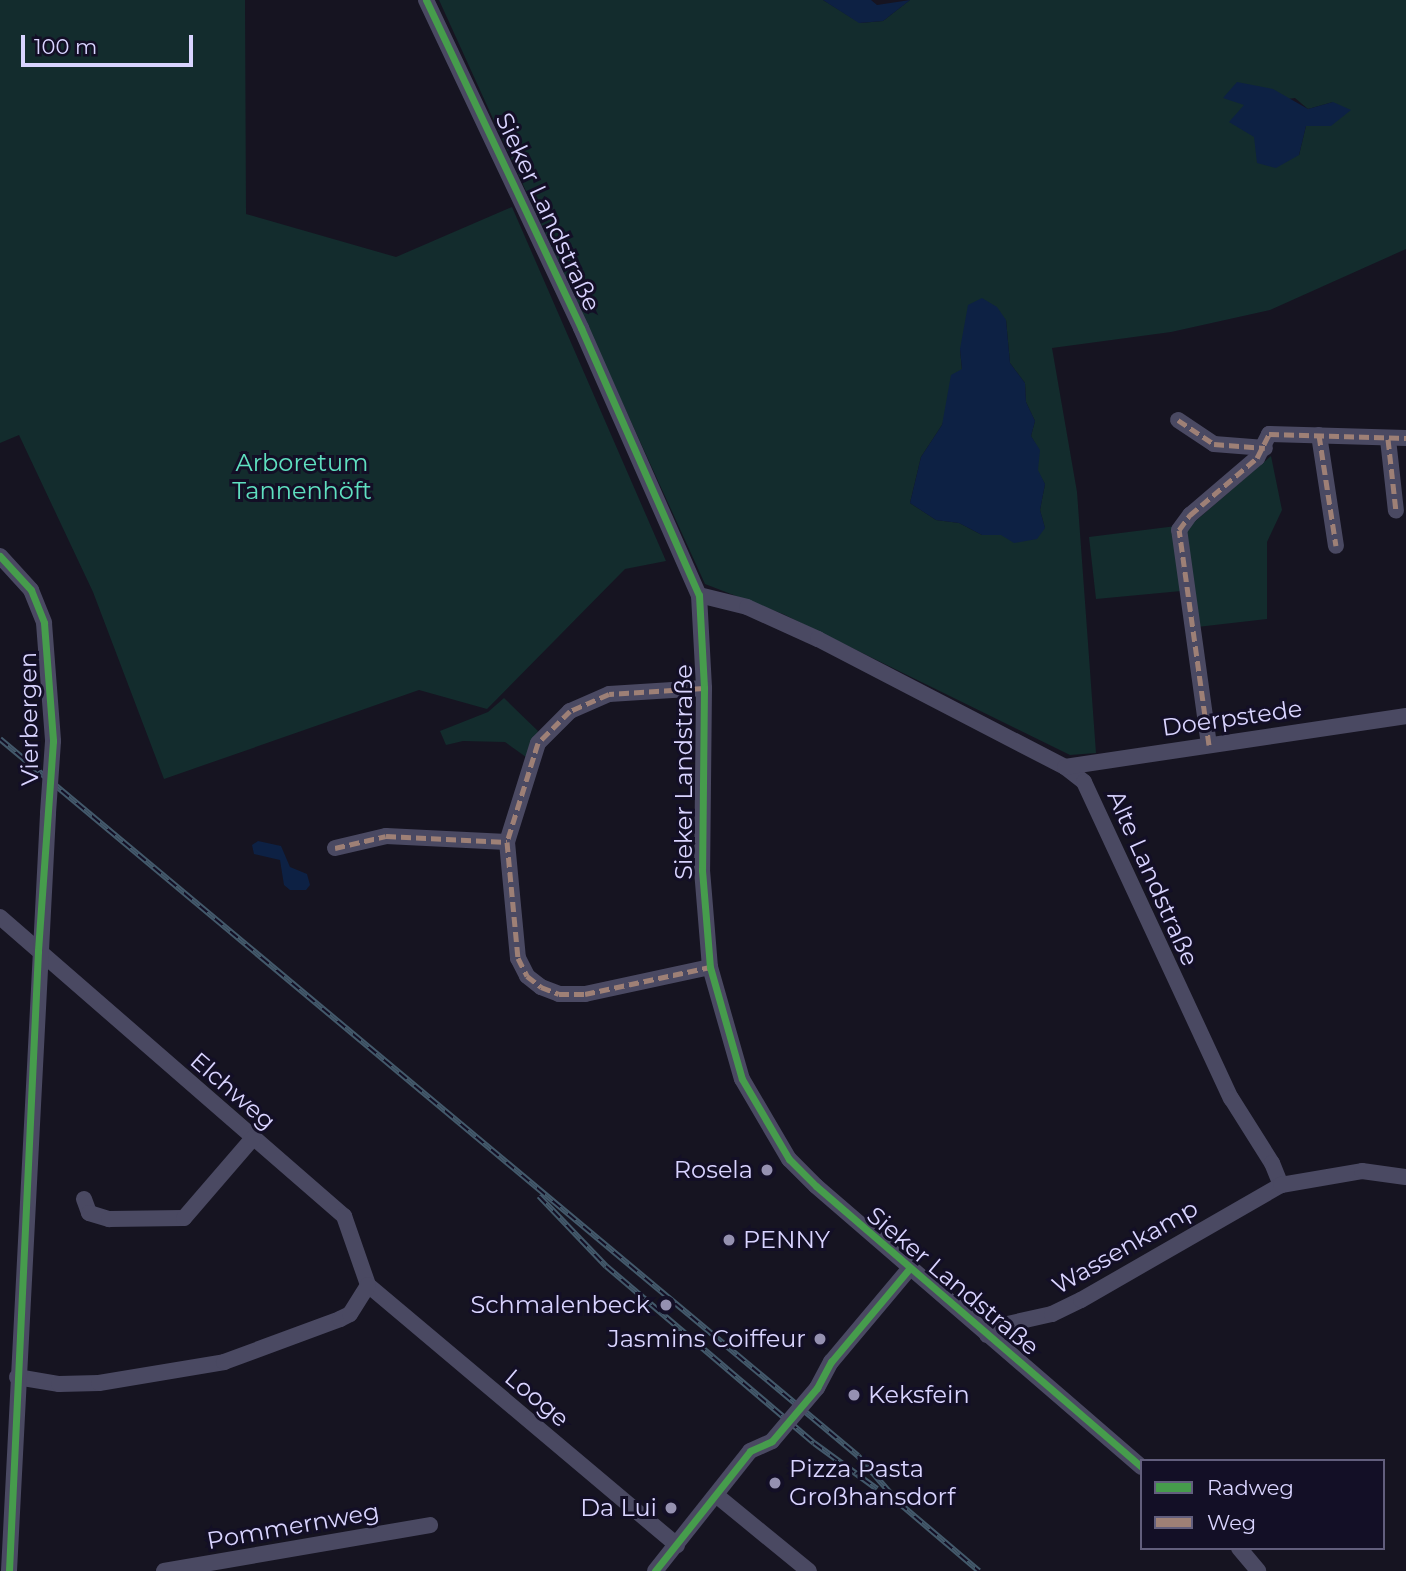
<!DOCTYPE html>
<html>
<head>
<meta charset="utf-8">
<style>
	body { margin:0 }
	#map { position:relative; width:1406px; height:1571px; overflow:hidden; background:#161421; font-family:Montserrat,sans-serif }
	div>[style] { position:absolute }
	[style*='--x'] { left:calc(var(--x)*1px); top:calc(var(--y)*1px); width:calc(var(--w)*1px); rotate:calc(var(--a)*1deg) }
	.green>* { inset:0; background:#132c2d }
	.water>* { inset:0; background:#0d2144 }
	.minor>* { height:16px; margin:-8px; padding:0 8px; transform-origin:8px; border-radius:8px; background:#4a4962 }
	.rail>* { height:6px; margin-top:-3px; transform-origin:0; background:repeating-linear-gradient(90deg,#130f26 0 10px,#43596b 0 20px); box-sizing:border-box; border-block:2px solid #43596b }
	.minor-bridge>* { height:16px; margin:-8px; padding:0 8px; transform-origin:8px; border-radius:8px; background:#4a4962 }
	.quiet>* { height:5px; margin-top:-2.5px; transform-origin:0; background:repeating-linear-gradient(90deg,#9e8076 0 10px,transparent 0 15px) }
	.cycleway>* { height:7px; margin:-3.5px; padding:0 3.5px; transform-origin:3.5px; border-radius:3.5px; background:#469c4c }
	.dots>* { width:19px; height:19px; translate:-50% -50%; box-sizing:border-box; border:4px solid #130f26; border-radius:50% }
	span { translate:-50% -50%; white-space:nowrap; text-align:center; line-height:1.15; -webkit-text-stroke:6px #130f26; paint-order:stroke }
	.street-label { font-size:24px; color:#d9d4ff }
	.park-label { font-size:24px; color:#5fe0c0 }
	.poi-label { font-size:24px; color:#d9d4ff }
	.right { translate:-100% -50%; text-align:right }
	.left { translate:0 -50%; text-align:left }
	.legend { position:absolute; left:1140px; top:1459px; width:245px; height:91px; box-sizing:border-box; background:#130f26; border:2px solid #625e7d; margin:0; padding:9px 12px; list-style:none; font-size:21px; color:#d9d4ff }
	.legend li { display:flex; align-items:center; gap:14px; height:35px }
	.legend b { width:35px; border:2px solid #625e7d }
	.scale { position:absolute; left:21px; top:35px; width:172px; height:32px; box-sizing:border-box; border:4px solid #d9d4ff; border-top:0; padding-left:9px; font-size:21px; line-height:24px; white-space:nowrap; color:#d9d4ff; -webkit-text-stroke:5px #130f26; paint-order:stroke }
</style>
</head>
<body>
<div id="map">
	<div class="green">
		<div style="clip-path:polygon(0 0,245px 0,246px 214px,396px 257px,512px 207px,666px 561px,625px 569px,487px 709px,419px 690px,164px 779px,93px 592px,19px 435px,0 443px)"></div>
		<div style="clip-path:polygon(evenodd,439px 0,823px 0,860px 23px,883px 21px,910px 0,1406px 0,1406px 249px,1270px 310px,1171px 332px,1052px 348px,1077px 492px,1096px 753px,1070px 755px,783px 614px,705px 584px,439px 0,1295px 98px,1308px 109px,1333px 102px,1306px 126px,1299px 155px,1245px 105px,1295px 98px,439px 0,1006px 320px,1010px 363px,1025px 383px,1026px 402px,1035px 421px,1031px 436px,1039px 450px,1037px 470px,1045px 484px,1040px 510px,1045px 528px,982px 535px,959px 523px,936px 520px,910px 503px,921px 457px,942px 425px,962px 370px,960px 349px,1006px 320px)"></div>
		<div style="clip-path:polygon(1271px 456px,1282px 510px,1267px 542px,1267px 619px,1197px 627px,1192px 590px,1096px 599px,1089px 537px,1192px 524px)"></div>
		<div style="clip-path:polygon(504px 698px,538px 731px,526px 757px,505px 742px,463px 741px,446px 745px,440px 731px,488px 712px)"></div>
	</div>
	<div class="water">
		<div style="clip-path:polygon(823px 0,871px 0,877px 5px,910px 0,883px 21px,859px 23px)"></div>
		<div style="clip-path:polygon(1237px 82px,1273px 89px,1308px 109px,1333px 102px,1351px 110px,1331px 126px,1306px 126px,1299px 155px,1276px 168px,1257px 163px,1254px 137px,1229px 122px,1244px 105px,1223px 98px)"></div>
		<div style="clip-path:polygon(982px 298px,997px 307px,1006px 320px,1010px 363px,1025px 383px,1026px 402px,1035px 421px,1031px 436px,1040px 450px,1038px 470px,1045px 484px,1040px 510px,1045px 528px,1037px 539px,1014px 543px,1001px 535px,982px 535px,959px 523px,936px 520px,910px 503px,921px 457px,942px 425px,951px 375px,962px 369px,960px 349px,968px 305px)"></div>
		<div style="clip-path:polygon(258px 841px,281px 846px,290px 867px,307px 874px,310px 885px,306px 890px,290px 890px,284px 885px,280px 860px,254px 854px,252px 845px)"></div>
	</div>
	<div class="minor">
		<div style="--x:426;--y:0;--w:363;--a:64.7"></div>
		<div style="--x:581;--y:328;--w:292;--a:66.2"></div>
		<div style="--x:699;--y:595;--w:93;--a:86.9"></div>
		<div style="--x:704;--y:688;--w:182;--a:90.6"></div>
		<div style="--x:702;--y:870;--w:97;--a:85.3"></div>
		<div style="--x:710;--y:967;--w:116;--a:74.1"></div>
		<div style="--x:742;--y:1079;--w:93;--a:59.6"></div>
		<div style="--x:789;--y:1159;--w:38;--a:45"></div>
		<div style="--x:816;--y:1186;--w:430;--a:40.8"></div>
		<div style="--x:1178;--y:420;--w:43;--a:33.7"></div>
		<div style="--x:1214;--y:444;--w:51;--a:4.5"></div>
		<div style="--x:1319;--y:435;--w:112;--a:81.3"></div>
		<div style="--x:1388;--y:439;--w:72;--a:83.7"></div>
		<div style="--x:0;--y:556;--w:46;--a:47.6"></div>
		<div style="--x:31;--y:590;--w:35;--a:68"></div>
		<div style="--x:44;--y:623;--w:118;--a:85.6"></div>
		<div style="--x:699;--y:595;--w:49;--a:14"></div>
		<div style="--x:747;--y:607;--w:78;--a:24.3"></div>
		<div style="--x:818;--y:639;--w:278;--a:27.4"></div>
		<div style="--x:1065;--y:767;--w:24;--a:38"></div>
		<div style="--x:1084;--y:782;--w:349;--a:65.1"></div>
		<div style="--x:1231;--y:1098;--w:77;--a:57.8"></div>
		<div style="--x:1272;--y:1163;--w:24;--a:68"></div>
		<div style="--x:704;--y:688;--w:95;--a:176.4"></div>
		<div style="--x:609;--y:694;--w:43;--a:156.4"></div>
		<div style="--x:570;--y:711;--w:45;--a:135"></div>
		<div style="--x:538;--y:743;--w:104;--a:107.4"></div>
		<div style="--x:507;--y:842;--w:117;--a:84.6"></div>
		<div style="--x:518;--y:958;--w:20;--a:63"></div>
		<div style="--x:527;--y:976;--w:18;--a:38"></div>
		<div style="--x:541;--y:987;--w:19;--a:21"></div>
		<div style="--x:559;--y:994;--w:26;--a:0"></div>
		<div style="--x:585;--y:994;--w:128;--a:-12.2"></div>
		<div style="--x:1209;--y:745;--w:217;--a:-97.9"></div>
		<div style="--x:1179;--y:530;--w:19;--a:-54"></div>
		<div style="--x:1190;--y:515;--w:88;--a:-40.4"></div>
		<div style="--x:1257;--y:458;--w:27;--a:-63"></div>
		<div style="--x:1269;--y:434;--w:137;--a:1.7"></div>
		<div style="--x:1065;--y:767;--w:345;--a:-8.5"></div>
		<div style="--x:335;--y:848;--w:52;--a:-13.2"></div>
		<div style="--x:386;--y:836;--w:121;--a:2.8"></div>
		<div style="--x:0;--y:917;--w:456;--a:41"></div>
		<div style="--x:344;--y:1216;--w:73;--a:70.8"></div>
		<div style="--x:84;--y:1199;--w:15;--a:70"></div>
		<div style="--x:89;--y:1213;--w:21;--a:17"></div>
		<div style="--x:109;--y:1219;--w:75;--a:-0.8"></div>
		<div style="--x:184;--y:1218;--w:106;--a:-49.2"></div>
		<div style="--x:368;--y:1285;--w:404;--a:40.1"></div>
		<div style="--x:987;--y:1335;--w:19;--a:-32"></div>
		<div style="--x:1003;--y:1325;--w:50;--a:-12.7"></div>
		<div style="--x:1052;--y:1314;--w:32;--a:-26"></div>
		<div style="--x:1081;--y:1300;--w:231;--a:-29.9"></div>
		<div style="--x:1281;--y:1185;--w:82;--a:-9.8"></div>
		<div style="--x:1362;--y:1171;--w:44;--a:7.8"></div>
		<div style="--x:17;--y:1377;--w:43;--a:9.5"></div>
		<div style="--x:59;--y:1384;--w:40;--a:-1.4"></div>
		<div style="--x:99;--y:1383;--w:127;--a:-9.5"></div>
		<div style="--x:224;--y:1362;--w:124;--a:-20.3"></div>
		<div style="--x:340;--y:1319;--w:11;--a:-27"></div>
		<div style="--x:350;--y:1314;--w:34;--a:-58"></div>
		<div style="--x:817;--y:1388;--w:30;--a:-62"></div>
		<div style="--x:831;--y:1362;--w:121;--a:-50"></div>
		<div style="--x:716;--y:1495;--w:120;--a:39.3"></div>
		<div style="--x:1239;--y:1548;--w:30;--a:50"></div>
		<div style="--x:9;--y:1571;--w:759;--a:-87.05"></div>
		<div style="--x:164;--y:1571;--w:270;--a:-9.8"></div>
		<div style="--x:655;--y:1571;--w:153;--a:-51.6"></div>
		<div style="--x:750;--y:1451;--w:24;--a:-24"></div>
	</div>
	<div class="rail">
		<div style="--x:0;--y:739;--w:1118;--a:39.88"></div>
		<div style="--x:858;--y:1456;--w:62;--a:48.9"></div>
		<div style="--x:899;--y:1503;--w:105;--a:40.4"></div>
		<div style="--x:539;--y:1196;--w:97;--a:46.3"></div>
		<div style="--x:606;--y:1266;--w:273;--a:40.4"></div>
		<div style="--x:814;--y:1443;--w:78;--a:36.1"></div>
	</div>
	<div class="minor-bridge">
		<div style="--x:48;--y:813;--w:72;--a:-86"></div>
		<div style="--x:772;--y:1441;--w:70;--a:-49.7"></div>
	</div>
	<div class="quiet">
		<div style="--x:1178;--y:420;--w:43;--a:33.7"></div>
		<div style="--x:1214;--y:444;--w:51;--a:4.5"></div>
		<div style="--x:1319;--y:435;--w:112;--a:81.3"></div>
		<div style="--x:1388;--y:439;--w:72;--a:83.7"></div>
		<div style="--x:704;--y:688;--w:95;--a:176.4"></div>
		<div style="--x:609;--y:694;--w:43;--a:156.4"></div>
		<div style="--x:570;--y:711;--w:45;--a:135"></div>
		<div style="--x:538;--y:743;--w:104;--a:107.4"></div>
		<div style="--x:507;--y:842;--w:117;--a:84.6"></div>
		<div style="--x:518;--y:958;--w:20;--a:63"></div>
		<div style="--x:527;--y:976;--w:18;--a:38"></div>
		<div style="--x:541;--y:987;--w:19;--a:21"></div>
		<div style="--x:559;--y:994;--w:26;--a:0"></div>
		<div style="--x:585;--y:994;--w:128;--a:-12.2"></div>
		<div style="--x:1209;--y:745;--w:217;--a:-97.9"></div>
		<div style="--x:1179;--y:530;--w:19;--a:-54"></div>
		<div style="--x:1190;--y:515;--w:88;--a:-40.4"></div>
		<div style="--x:1257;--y:458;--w:27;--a:-63"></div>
		<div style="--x:1269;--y:434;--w:137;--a:1.7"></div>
		<div style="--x:335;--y:848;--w:52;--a:-13.2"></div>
		<div style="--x:386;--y:836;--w:121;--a:2.8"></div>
	</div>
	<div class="cycleway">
		<div style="--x:426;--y:0;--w:363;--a:64.7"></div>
		<div style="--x:581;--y:328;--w:292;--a:66.2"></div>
		<div style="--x:699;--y:595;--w:93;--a:86.9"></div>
		<div style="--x:704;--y:688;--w:182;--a:90.6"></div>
		<div style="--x:702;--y:870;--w:97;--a:85.3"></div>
		<div style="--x:710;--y:967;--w:116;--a:74.1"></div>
		<div style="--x:742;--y:1079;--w:93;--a:59.6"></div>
		<div style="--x:789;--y:1159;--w:38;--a:45"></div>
		<div style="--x:816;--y:1186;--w:430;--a:40.8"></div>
		<div style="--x:0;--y:556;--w:46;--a:47.6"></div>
		<div style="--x:31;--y:590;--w:35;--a:68"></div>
		<div style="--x:44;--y:623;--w:118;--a:85.6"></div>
		<div style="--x:53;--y:741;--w:211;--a:94.1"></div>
		<div style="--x:38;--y:951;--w:621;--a:92.68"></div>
		<div style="--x:655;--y:1571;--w:153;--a:-51.6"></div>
		<div style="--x:750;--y:1451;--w:24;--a:-24"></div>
		<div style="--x:772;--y:1441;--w:70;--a:-49.7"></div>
		<div style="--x:817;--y:1388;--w:30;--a:-62"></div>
		<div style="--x:831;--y:1362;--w:121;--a:-50"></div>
	</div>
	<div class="dots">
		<div style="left:767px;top:1170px;background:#9591b1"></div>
		<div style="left:729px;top:1240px;background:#9591b1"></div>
		<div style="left:666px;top:1305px;background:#9591b1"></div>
		<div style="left:820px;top:1339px;background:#9591b1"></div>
		<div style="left:854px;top:1395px;background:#9591b1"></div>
		<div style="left:775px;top:1483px;background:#9591b1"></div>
		<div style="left:671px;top:1508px;background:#9591b1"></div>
	</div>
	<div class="street-label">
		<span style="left:548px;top:212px;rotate:65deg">Sieker Landstraße</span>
		<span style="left:1232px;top:718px;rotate:-8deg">Doerpstede</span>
		<span style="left:29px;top:719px;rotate:-91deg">Vierbergen</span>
		<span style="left:684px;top:772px;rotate:-90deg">Sieker Landstraße</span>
		<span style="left:1153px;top:878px;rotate:66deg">Alte Landstraße</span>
		<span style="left:233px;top:1091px;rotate:41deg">Elchweg</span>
		<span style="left:1125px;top:1247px;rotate:-30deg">Wassenkamp</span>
		<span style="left:953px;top:1281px;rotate:40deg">Sieker Landstraße</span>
		<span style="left:537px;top:1398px;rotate:40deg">Looge</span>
		<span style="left:293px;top:1526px;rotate:-10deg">Pommernweg</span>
	</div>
	<div class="park-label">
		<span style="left:302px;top:477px">Arboretum<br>Tannenhöft</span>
	</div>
	<div class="poi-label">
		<span class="right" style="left:753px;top:1170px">Rosela</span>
		<span class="left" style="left:743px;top:1240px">PENNY</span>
		<span class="right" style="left:650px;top:1305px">Schmalenbeck</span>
		<span class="right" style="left:806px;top:1339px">Jasmins Coiffeur</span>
		<span class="left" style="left:868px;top:1395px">Keksfein</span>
		<span class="left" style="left:789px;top:1483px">Pizza Pasta<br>Großhansdorf</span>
		<span class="right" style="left:657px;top:1508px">Da Lui</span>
	</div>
	<ul class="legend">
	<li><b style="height:9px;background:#469c4c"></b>Radweg</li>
	<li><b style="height:9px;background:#9e8076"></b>Weg</li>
	</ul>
	<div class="scale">100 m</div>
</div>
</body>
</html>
